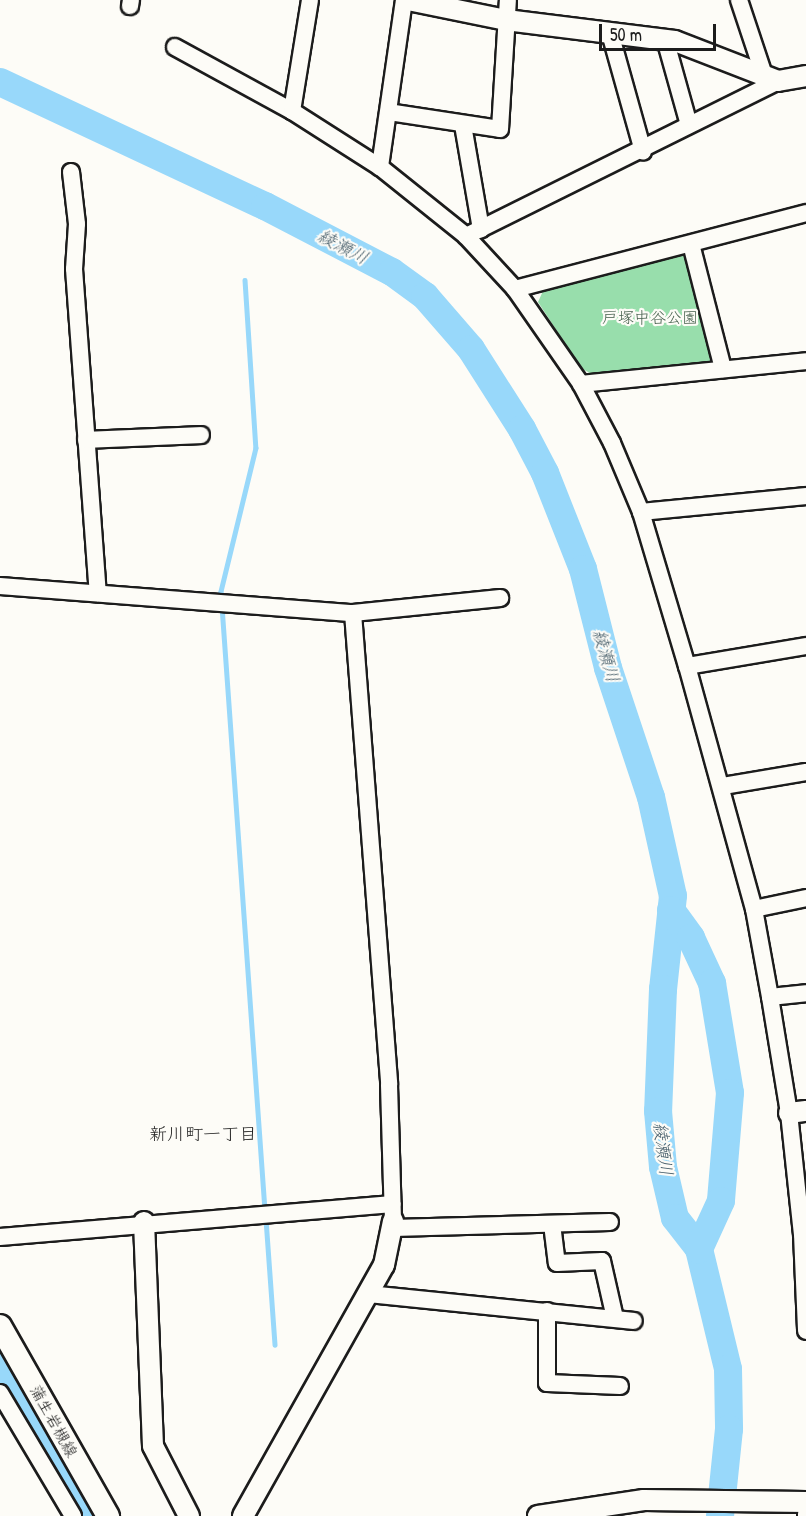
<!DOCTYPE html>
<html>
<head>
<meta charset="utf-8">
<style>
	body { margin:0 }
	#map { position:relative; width:806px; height:1516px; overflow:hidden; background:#fdfcf7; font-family:"Patrick Hand","Klee One",sans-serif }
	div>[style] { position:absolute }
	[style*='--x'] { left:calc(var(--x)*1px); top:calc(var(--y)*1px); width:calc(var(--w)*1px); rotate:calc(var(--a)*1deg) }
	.green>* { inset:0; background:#98deac }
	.stream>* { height:4.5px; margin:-2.25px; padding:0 2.25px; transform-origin:2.25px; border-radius:2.25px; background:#98d8fa }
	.river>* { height:28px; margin:-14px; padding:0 14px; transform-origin:14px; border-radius:14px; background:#98d8fa }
	.roads { filter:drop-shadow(2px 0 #1c1c1c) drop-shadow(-2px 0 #1c1c1c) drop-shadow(0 2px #1c1c1c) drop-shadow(0 -2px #1c1c1c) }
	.minor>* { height:16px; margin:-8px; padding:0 8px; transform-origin:8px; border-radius:8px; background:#fdfcf7 }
	.tertiary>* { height:20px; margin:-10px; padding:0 10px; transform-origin:10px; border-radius:10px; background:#fdfcf7 }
	.secondary>* { height:22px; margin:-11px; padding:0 11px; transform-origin:11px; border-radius:11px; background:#fdfcf7 }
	span { translate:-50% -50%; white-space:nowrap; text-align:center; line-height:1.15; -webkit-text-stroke:4.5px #fdfcf7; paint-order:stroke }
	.park-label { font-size:16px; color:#47604e }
	.street-label { font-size:16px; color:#1c1c1c }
	.water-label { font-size:18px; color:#475e6a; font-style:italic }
	.neighbourhood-label { font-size:18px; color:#1c1c1c }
	.scale { position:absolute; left:599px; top:24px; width:117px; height:27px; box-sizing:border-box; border:3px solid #1c1c1c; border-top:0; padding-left:8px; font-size:18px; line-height:21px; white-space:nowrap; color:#1c1c1c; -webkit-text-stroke:4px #fdfcf7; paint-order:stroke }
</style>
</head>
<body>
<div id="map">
	<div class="green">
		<div style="clip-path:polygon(682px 255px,688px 259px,713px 363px,593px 375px,581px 368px,538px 302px,543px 291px)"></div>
	</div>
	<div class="stream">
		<div style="--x:245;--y:280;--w:168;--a:86.3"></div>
		<div style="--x:256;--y:448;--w:148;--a:103.7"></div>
		<div style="--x:221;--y:592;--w:620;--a:85.93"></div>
		<div style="--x:266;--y:1219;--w:126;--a:85.9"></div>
	</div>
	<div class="river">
		<div style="--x:0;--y:82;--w:293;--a:25.1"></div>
		<div style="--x:265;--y:206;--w:143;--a:27.5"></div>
		<div style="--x:392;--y:272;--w:41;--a:36"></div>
		<div style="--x:425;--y:296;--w:70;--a:49"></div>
		<div style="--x:471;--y:349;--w:95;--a:57.5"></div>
		<div style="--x:522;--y:429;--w:50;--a:62.4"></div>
		<div style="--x:545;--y:473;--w:103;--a:68.4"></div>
		<div style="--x:583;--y:569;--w:102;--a:75.8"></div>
		<div style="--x:608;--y:668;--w:136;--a:71.6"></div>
		<div style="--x:651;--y:797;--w:101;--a:77.5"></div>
		<div style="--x:673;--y:896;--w:94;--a:96.1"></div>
		<div style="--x:663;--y:989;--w:122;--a:92.3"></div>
		<div style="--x:658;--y:1111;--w:56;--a:84.9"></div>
		<div style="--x:663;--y:1167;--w:52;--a:76.8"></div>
		<div style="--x:675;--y:1218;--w:39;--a:52"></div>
		<div style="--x:699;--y:1249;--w:123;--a:76.4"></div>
		<div style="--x:728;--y:1369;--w:60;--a:89"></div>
		<div style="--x:729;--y:1429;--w:87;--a:95.9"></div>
		<div style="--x:671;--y:910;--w:34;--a:54"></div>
		<div style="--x:691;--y:938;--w:50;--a:65"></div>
		<div style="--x:712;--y:983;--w:111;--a:80.7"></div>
		<div style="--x:730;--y:1093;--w:108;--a:94.8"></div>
		<div style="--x:721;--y:1201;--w:53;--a:114.6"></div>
		<div style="--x:0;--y:1368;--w:172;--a:59.6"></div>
	</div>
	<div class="roads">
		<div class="minor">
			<div style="--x:404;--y:0;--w:169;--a:98.2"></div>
			<div style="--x:380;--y:167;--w:110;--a:38.7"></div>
			<div style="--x:466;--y:236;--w:72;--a:47.2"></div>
			<div style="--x:515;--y:289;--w:116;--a:55.2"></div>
			<div style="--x:581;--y:384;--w:67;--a:62.3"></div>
			<div style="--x:612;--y:443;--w:75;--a:67.2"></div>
			<div style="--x:641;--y:512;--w:161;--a:73.4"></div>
			<div style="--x:687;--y:666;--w:252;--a:74.6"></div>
			<div style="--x:754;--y:909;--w:89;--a:79.7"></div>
			<div style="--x:770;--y:997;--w:118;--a:80.7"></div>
			<div style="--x:789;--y:1113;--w:122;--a:83.9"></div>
			<div style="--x:802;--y:1234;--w:97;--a:87.6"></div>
			<div style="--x:739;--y:0;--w:79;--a:71.6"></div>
			<div style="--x:130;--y:6;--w:6;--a:-81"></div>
			<div style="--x:610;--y:33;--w:123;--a:74.4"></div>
			<div style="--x:665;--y:39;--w:89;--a:74.4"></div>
			<div style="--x:175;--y:47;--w:133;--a:28.7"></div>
			<div style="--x:292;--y:111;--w:104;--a:32.5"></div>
			<div style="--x:292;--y:111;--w:112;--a:-80.8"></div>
			<div style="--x:389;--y:112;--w:112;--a:8.7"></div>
			<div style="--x:500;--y:129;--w:129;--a:-86.5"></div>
			<div style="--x:463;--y:125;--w:106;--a:80.2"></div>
			<div style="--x:71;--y:172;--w:52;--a:83.4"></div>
			<div style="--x:77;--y:224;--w:45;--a:93.8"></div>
			<div style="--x:74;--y:269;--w:325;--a:85.8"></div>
			<div style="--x:466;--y:236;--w:348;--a:-26.4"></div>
			<div style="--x:691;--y:244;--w:129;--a:75.6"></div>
			<div style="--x:515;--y:289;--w:301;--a:-14.6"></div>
			<div style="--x:581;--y:384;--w:226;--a:-5.8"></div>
			<div style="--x:86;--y:440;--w:115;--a:-2.5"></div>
			<div style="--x:641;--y:512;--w:166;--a:-5.5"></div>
			<div style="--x:0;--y:586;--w:354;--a:4.4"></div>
			<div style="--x:353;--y:613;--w:148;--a:-5.8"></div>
			<div style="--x:353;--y:613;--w:473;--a:85.6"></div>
			<div style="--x:389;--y:1085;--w:136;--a:88.3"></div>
			<div style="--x:687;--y:666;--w:121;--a:-9.5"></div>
			<div style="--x:723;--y:786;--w:84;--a:-9.6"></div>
			<div style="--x:754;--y:909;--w:53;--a:-11.9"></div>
			<div style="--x:770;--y:997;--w:36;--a:-6"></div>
			<div style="--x:552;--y:1224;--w:39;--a:83"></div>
			<div style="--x:557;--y:1263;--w:45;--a:-2.5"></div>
			<div style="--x:602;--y:1261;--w:58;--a:77.2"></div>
			<div style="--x:393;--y:1228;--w:217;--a:-1.6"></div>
			<div style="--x:0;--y:1237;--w:394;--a:-4.8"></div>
			<div style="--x:369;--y:1294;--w:266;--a:5.8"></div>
			<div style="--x:547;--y:1311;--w:72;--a:90"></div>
			<div style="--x:547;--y:1383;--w:73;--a:2.4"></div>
			<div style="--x:0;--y:1393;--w:143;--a:59.3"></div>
			<div style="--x:806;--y:1516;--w:2;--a:-90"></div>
		</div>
		<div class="tertiary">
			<div style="--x:408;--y:0;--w:100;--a:11.5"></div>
			<div style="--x:506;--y:20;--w:170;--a:7.1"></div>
			<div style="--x:675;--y:41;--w:110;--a:21.2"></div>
			<div style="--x:778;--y:81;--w:28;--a:-10"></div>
			<div style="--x:789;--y:1113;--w:17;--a:-7"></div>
			<div style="--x:144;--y:1222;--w:224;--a:87.7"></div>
			<div style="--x:153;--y:1446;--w:79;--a:62.8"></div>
			<div style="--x:243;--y:1516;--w:288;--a:-60.7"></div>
			<div style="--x:384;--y:1265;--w:45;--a:-78.4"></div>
			<div style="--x:538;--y:1516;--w:107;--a:-8.6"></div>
			<div style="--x:644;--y:1500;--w:162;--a:0.7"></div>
		</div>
		<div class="secondary">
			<div style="--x:0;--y:1326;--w:219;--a:60.4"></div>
		</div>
	</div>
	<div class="park-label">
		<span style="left:650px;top:317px">戸塚中谷公園</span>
	</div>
	<div class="street-label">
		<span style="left:54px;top:1421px;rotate:61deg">蒲生岩槻線</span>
	</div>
	<div class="water-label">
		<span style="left:343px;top:247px;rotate:28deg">綾瀬川</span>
		<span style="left:606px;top:656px;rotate:74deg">綾瀬川</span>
		<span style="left:663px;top:1149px;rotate:83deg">綾瀬川</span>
	</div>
	<div class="neighbourhood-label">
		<span style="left:203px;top:1134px">新川町一丁目</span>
	</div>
	<div class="scale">50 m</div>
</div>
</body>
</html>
